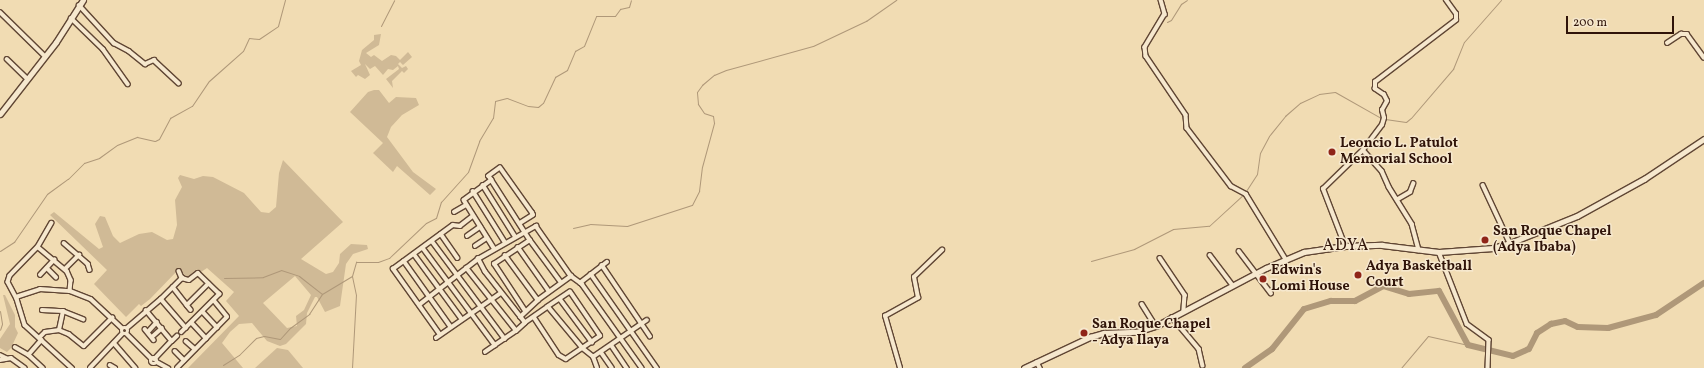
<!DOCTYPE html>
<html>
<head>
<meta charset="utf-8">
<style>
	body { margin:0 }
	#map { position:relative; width:1704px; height:368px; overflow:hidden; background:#f1dcb3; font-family:Vollkorn,serif }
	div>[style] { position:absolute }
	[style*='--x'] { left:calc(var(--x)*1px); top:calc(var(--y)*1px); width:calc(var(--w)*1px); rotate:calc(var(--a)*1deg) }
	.green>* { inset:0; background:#d0ba96 }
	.stream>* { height:1px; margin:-0.5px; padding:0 0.5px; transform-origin:0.5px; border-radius:0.5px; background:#af9879 }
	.river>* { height:6px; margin:-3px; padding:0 3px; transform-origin:3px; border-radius:3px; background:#af9879 }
	.roads { filter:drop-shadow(1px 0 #604634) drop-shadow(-1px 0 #604634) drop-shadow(0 1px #604634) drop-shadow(0 -1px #604634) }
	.minor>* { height:3.5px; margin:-1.75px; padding:0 1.75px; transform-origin:1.75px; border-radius:1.75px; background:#f6e8ce }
	.minor>.ring { margin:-1.75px; padding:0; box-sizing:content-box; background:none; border:3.5px solid #f6e8ce; border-radius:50% }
	.tertiary>* { height:4.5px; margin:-2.25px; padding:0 2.25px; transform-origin:2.25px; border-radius:2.25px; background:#f6e8ce }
	.secondary>* { height:5px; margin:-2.5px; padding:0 2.5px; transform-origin:2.5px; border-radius:2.5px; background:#f6e8ce }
	.dots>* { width:11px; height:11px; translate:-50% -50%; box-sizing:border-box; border:2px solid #f6e8ce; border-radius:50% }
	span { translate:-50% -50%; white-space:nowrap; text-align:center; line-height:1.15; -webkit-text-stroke:3px #f6e8ce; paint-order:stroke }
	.poi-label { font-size:14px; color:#301409; font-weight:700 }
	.left { translate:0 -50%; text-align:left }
	.quarter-label { font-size:16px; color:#301409; letter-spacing:1px }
	.scale { position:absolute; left:1566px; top:16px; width:108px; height:18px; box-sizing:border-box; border:2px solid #301409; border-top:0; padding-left:5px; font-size:12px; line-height:14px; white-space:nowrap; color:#301409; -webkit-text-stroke:3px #f6e8ce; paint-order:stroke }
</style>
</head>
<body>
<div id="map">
	<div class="green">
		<div style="clip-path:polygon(381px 34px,379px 45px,366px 53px,371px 57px,374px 55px,382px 61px,391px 55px,396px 56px,400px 60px,408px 52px,412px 57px,403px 65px,400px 62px,398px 64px,402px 68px,406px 66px,408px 69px,404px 73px,402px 71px,392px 81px,393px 88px,386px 79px,399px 69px,398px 66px,393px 70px,388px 69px,383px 75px,375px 66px,370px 69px,365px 64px,370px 75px,365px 79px,358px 75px,356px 77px,351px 71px,361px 65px,359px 61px,362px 50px,374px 40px,374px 35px)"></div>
		<div style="clip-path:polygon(374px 90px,379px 90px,389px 103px,396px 97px,416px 98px,419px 105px,402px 115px,391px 127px,387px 137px,413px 172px,436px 189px,430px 195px,397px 166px,393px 172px,373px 153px,383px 143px,350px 112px,368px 92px)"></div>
		<div style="clip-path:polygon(evenodd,283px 160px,343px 222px,301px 259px,326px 274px,333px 272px,339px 263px,340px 254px,351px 244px,367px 245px,368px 249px,353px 254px,346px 264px,340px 306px,325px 312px,317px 297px,315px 297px,307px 313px,306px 324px,286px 344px,280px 346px,267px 341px,252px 323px,239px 324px,230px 332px,222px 343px,243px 368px,188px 368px,239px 316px,226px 301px,234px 292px,207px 268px,201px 272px,197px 269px,187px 277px,179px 269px,150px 299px,141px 306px,139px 304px,126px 317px,94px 284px,107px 270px,50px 215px,54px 212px,99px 249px,103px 247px,95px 224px,100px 216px,105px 217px,113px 236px,120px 243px,139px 234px,152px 232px,167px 240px,173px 239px,177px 225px,175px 200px,182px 187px,178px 178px,180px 175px,194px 179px,203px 176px,213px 177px,244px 193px,261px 212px,269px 213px,276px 207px,279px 173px,283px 160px,295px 276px,311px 295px,304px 310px,296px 316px,297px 326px,287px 328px,263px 303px,295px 276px)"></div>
		<div style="clip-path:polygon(3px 295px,5px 295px,15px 315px,15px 327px,18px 333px,11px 348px,7px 352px,0 348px,0 339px,10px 324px)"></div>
		<div style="clip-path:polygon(277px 348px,288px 350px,303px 368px,255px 368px)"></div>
	</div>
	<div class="stream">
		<div style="--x:1167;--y:22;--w:4;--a:-27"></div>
		<div style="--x:1171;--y:20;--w:19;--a:-58"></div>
		<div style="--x:1181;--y:4;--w:7;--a:-34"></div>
		<div style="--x:381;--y:26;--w:29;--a:-63"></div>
		<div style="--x:1385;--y:119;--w:21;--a:8"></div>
		<div style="--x:1406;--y:122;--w:6;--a:-39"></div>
		<div style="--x:1411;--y:118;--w:65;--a:-49.4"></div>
		<div style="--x:1453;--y:69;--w:29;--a:-68"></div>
		<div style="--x:1464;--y:42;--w:56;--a:-48.6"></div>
		<div style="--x:1246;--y:191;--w:20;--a:-57"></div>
		<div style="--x:1257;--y:174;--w:21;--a:-82"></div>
		<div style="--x:1260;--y:153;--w:19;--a:-62"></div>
		<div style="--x:1269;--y:136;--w:26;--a:-51"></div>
		<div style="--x:1285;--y:116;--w:20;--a:-41"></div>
		<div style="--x:1300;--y:103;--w:21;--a:-25"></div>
		<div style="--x:1319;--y:94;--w:16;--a:-7"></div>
		<div style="--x:1335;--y:92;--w:53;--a:29.5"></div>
		<div style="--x:573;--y:228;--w:17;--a:-13"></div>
		<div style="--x:590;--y:224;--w:37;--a:3"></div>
		<div style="--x:627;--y:226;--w:68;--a:-17.9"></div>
		<div style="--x:692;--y:205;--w:16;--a:-63"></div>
		<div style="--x:699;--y:191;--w:24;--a:-83"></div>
		<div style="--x:702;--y:167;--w:46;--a:-74.7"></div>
		<div style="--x:714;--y:123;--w:7;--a:-98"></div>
		<div style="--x:713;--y:116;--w:9;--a:-162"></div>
		<div style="--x:704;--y:113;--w:11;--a:-124"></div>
		<div style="--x:698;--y:104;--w:12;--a:-95"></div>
		<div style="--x:697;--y:92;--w:9;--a:-54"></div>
		<div style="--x:702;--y:85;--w:16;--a:-40"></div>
		<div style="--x:714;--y:75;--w:13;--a:-23"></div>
		<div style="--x:726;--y:70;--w:90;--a:-15.4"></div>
		<div style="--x:813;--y:46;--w:59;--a:-25.3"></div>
		<div style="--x:866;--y:21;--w:37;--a:-35"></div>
		<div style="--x:0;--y:251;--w:17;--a:-33"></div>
		<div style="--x:14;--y:242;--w:58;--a:-55.5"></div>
		<div style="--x:47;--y:194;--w:26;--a:-36"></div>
		<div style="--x:68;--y:179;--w:23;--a:-45"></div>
		<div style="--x:84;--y:163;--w:16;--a:-18"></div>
		<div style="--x:99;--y:158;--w:22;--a:-36"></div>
		<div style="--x:117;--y:145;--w:22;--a:-22"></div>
		<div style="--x:137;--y:137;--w:18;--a:13"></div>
		<div style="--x:155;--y:141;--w:4;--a:-27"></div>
		<div style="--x:159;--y:139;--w:24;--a:-62"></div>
		<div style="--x:170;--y:118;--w:25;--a:-29"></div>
		<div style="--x:192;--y:106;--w:30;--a:-56"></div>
		<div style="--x:209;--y:81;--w:45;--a:-41.4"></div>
		<div style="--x:243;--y:51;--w:14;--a:-65"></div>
		<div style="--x:249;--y:38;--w:10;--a:6"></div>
		<div style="--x:259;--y:39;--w:23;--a:-34"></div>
		<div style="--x:278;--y:26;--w:27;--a:-75"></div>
		<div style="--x:1091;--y:261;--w:45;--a:-15.6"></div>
		<div style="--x:1134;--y:249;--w:44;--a:-27.1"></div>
		<div style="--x:1173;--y:229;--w:36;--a:-5"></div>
		<div style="--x:1209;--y:226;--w:46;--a:-42.4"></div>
		<div style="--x:224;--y:278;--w:39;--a:-1"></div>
		<div style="--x:263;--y:277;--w:19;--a:-21"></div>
		<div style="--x:281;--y:270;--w:19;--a:18"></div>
		<div style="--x:299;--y:276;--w:29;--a:38"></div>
		<div style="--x:0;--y:311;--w:13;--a:81"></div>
		<div style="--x:2;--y:324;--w:6;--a:108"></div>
		<div style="--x:223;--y:365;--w:19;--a:-32"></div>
		<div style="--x:239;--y:355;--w:24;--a:-45"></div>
		<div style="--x:256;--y:338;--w:8;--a:-14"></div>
		<div style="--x:264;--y:336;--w:16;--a:11"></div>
		<div style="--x:280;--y:339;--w:15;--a:-48"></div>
		<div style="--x:290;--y:328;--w:24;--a:-36"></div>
		<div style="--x:309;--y:314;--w:24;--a:-57"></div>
		<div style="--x:322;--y:294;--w:35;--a:-31"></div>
		<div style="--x:352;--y:368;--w:73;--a:-86.9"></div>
		<div style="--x:356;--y:295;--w:19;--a:-102"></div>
		<div style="--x:352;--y:276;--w:15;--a:-74"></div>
		<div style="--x:356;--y:262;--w:22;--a:0"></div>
		<div style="--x:378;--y:262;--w:12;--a:-20"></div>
		<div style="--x:389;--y:258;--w:51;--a:-43.4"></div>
		<div style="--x:426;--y:223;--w:11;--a:-27"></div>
		<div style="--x:436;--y:218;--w:17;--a:-73"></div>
		<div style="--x:441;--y:202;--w:40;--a:-48"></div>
		<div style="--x:468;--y:172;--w:33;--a:-70"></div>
		<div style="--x:479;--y:141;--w:27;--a:-59"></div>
		<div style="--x:493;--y:118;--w:17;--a:-83"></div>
		<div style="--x:495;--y:101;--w:12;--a:-14"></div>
		<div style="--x:507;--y:98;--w:22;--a:21"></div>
		<div style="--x:528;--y:106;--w:10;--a:6"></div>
		<div style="--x:538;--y:107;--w:6;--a:-39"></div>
		<div style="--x:543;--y:103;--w:29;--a:-65"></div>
		<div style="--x:555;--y:77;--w:14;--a:-30"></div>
		<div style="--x:567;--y:70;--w:21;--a:-67"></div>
		<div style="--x:575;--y:51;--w:10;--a:-29"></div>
		<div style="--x:584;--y:46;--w:32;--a:-68"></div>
		<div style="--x:596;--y:16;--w:19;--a:0"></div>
		<div style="--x:615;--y:16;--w:9;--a:-54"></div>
		<div style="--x:620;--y:9;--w:9;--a:-13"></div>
		<div style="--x:629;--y:7;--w:7;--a:-74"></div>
		<div style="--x:1401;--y:368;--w:42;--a:-49.8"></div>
		<div style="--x:1428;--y:336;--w:41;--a:12.7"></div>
	</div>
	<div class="river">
		<div style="--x:1245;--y:368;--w:33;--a:-35"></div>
		<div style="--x:1272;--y:349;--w:51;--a:-51.3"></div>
		<div style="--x:1304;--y:309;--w:28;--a:-17"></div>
		<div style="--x:1331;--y:301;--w:24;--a:0"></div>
		<div style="--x:1355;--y:301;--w:32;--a:-28"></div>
		<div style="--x:1383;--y:286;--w:27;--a:17"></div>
		<div style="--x:1409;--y:294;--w:30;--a:-6"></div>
		<div style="--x:1439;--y:291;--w:61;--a:61.8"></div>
		<div style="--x:1468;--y:345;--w:46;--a:13.7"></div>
		<div style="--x:1513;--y:356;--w:17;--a:-24"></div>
		<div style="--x:1529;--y:349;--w:18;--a:-63"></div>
		<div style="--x:1537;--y:333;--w:17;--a:-33"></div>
		<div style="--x:1551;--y:324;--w:14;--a:-12"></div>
		<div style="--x:1565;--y:321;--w:14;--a:25"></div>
		<div style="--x:1578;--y:327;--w:30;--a:2"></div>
		<div style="--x:1608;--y:328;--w:50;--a:-15.2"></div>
		<div style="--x:1656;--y:315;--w:58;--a:-33.7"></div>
	</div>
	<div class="roads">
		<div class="minor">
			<div style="--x:1161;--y:0;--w:15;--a:74"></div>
			<div style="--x:1165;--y:14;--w:39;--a:121"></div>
			<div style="--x:1145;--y:47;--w:9;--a:84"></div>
			<div style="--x:1146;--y:56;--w:71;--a:55.9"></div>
			<div style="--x:1186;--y:115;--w:13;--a:86"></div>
			<div style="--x:1187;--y:128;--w:73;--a:52.8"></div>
			<div style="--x:1231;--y:186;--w:17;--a:28"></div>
			<div style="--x:1246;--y:194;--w:75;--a:58.6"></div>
			<div style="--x:79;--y:5;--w:52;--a:47.4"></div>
			<div style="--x:114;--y:43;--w:17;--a:28"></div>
			<div style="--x:129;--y:51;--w:21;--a:39"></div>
			<div style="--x:145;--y:64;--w:10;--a:-24"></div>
			<div style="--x:154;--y:60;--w:34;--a:43"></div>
			<div style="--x:0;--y:12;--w:63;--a:44.4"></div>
			<div style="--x:71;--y:18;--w:45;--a:44.1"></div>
			<div style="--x:103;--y:49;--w:43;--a:54.5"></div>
			<div style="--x:1667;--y:43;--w:17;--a:-33"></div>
			<div style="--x:1681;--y:34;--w:6;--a:0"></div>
			<div style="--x:1687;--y:34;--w:29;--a:54"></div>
			<div style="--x:7;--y:59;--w:28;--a:44"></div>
			<div style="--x:1363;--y:150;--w:28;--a:48"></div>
			<div style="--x:1382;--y:171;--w:17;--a:66"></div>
			<div style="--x:1389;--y:187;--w:44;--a:58.1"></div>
			<div style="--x:1412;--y:224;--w:27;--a:75"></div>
			<div style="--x:492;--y:180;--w:34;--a:144"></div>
			<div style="--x:464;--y:200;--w:57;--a:58"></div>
			<div style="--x:483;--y:185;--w:60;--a:57.9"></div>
			<div style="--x:1483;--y:185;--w:64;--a:65"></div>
			<div style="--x:473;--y:191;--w:60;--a:57.9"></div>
			<div style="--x:1398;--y:199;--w:14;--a:-30"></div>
			<div style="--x:1410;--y:192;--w:9;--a:-69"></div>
			<div style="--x:454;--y:212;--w:14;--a:-30"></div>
			<div style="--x:52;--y:223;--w:28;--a:120"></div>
			<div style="--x:38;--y:247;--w:40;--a:134"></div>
			<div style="--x:10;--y:276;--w:6;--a:108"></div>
			<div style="--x:8;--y:282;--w:19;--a:62"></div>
			<div style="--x:17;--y:299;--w:27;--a:73"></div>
			<div style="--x:25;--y:325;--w:64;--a:42.5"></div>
			<div style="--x:520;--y:223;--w:15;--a:-32"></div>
			<div style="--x:533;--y:215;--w:2;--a:-117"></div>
			<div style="--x:532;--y:213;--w:55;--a:-125.4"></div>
			<div style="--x:500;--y:168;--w:14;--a:144"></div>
			<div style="--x:489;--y:176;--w:76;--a:57.4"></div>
			<div style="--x:530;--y:240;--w:52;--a:53.6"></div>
			<div style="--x:441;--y:234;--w:29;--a:55"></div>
			<div style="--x:467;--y:236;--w:16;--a:-35"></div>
			<div style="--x:432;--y:241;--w:122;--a:53.3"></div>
			<div style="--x:64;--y:243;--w:32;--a:41"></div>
			<div style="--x:88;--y:264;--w:6;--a:72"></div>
			<div style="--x:475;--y:246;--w:14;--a:-34"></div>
			<div style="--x:1345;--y:246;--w:61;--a:-111.1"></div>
			<div style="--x:1323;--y:189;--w:56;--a:-44.3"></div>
			<div style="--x:1363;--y:150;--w:31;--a:-53"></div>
			<div style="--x:1382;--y:125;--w:7;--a:-74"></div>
			<div style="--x:1384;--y:118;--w:8;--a:-104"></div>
			<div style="--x:1382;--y:110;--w:10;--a:-61"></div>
			<div style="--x:1387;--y:101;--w:7;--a:-117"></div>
			<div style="--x:1384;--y:95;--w:11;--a:-146"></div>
			<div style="--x:1375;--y:89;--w:7;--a:-90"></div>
			<div style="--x:1375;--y:82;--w:102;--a:-37.4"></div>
			<div style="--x:1456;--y:20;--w:6;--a:-90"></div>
			<div style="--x:1456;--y:14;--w:17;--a:-126"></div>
			<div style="--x:38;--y:247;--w:38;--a:40"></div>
			<div style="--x:67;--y:271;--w:10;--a:66"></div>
			<div style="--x:71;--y:280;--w:11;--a:95"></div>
			<div style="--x:518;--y:247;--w:54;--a:54.8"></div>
			<div style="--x:423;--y:248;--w:121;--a:53.4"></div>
			<div style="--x:495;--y:345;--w:25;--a:-34"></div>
			<div style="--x:516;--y:331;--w:80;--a:-128.4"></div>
			<div style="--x:1239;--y:251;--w:53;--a:52.7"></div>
			<div style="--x:1439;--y:252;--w:77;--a:68.7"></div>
			<div style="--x:1467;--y:324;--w:27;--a:36"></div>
			<div style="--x:1489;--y:340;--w:28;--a:92"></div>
			<div style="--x:414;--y:254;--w:81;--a:53.6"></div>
			<div style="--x:505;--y:255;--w:56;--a:53.7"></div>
			<div style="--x:1210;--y:255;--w:38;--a:53"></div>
			<div style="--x:1160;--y:258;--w:45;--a:56"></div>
			<div style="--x:1185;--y:295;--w:16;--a:94"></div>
			<div style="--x:404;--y:261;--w:81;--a:54.5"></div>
			<div style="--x:602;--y:265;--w:86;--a:55.9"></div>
			<div style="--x:47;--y:268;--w:13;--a:45"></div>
			<div style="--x:65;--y:269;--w:20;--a:-45"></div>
			<div style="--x:179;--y:271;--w:8;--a:67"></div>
			<div style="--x:591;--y:274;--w:115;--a:54.9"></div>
			<div style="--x:40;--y:275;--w:21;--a:-47"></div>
			<div style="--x:182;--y:278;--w:7;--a:16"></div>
			<div style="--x:189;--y:280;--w:11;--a:-38"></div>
			<div style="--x:198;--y:273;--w:30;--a:44"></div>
			<div style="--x:220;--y:294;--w:54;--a:135"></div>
			<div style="--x:580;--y:283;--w:34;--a:-38"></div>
			<div style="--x:173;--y:287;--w:23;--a:52"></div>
			<div style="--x:187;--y:305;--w:30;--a:-45"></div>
			<div style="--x:16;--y:297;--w:25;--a:-18"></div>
			<div style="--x:40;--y:289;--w:30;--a:4"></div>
			<div style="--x:70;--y:291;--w:22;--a:21"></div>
			<div style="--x:91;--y:299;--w:42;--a:43.1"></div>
			<div style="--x:161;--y:299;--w:30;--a:-45"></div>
			<div style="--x:560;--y:299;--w:54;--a:53.3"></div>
			<div style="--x:1142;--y:304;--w:26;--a:58"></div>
			<div style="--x:187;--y:305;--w:6;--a:51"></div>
			<div style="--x:419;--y:305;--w:75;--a:-37.9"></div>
			<div style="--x:42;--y:310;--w:21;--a:3"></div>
			<div style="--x:63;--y:311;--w:22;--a:22"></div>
			<div style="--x:146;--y:310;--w:40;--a:50"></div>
			<div style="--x:172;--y:341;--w:25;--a:133"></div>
			<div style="--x:525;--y:311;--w:56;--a:-123.4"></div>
			<div style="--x:494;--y:264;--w:43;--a:-33.7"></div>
			<div style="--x:203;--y:312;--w:21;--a:47"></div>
			<div style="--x:520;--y:317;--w:25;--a:-43"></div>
			<div style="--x:538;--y:300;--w:41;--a:-36"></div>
			<div style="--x:534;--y:317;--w:45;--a:56.7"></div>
			<div style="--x:559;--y:355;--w:8;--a:30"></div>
			<div style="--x:566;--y:359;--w:41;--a:-34.1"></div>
			<div style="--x:600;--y:336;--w:53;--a:-124.3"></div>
			<div style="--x:570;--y:292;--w:27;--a:146"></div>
			<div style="--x:1172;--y:317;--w:42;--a:49.8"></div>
			<div style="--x:1199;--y:349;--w:17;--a:77"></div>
			<div style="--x:192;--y:323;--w:21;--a:47"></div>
			<div class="ring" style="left:121.5px;top:327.5px;width:3.5px;height:3.5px"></div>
			<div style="--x:127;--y:328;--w:45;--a:-40.5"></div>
			<div style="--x:161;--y:299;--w:38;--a:49"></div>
			<div style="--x:145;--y:329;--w:14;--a:51"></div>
			<div style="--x:59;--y:330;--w:19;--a:-78"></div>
			<div style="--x:516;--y:331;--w:12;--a:-42"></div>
			<div style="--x:148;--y:332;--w:13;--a:-48"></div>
			<div style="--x:127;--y:334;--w:35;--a:45"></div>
			<div style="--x:440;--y:335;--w:81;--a:-125.5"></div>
			<div style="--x:393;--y:269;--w:74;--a:-36.3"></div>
			<div style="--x:453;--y:225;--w:7;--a:8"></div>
			<div style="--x:460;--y:226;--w:16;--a:-38"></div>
			<div style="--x:152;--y:337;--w:13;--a:-42"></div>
			<div style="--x:39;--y:338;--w:8;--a:-45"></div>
			<div style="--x:45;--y:332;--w:14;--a:-8"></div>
			<div style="--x:59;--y:330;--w:11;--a:22"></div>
			<div style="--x:69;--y:334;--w:19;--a:39"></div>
			<div style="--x:436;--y:338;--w:79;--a:-34.7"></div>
			<div style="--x:42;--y:340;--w:20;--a:131"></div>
			<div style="--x:29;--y:355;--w:19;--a:43"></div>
			<div style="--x:172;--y:341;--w:7;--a:-45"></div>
			<div style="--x:186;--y:341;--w:12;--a:42"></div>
			<div style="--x:114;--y:343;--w:33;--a:49"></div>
			<div style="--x:84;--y:346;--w:40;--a:-45"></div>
			<div style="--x:612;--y:346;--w:27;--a:56"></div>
			<div style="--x:15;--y:347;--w:16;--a:30"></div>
			<div style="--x:175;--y:351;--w:13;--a:45"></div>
			<div style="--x:485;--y:352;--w:12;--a:-35"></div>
			<div style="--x:601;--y:352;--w:19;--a:55"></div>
			<div style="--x:0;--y:355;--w:7;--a:27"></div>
			<div style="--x:593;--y:357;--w:14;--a:-141"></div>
			<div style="--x:582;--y:348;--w:53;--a:-129.7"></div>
			<div style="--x:548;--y:307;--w:28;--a:145"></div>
			<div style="--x:525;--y:323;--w:65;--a:-128.1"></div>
			<div style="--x:485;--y:272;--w:15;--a:-118"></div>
			<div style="--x:478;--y:259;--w:67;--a:-29.6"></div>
			<div style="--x:536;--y:226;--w:61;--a:55"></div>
			<div style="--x:571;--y:276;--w:14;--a:36"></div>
			<div style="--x:582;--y:284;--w:103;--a:54.5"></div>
			<div class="ring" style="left:151px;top:358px;width:2.5px;height:2.5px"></div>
			<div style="--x:0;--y:360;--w:11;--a:-10"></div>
			<div style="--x:11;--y:358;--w:17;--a:36"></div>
			<div style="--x:157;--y:362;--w:13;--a:29"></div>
			<div style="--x:1037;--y:362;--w:7;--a:63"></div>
			<div style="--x:110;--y:365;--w:6;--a:31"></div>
			<div style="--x:90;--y:368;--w:47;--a:-46.7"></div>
			<div style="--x:177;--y:368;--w:71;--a:-45.6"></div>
			<div style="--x:227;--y:317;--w:21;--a:-129"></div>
			<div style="--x:597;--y:368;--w:12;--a:-110"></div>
			<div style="--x:593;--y:357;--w:65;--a:-34.4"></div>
			<div style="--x:900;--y:368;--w:54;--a:-106.1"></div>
			<div style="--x:885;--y:316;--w:38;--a:-29"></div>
			<div style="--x:918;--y:298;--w:21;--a:-101"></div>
			<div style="--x:914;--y:277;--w:39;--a:-44"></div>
		</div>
		<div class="tertiary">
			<div style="--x:1024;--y:368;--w:73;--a:-25.2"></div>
			<div style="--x:1090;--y:337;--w:15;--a:-16"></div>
			<div style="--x:1104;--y:333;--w:33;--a:-2"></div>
			<div style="--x:1137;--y:332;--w:20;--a:-18"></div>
			<div style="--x:1156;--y:326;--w:124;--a:-27.8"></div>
			<div style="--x:1266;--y:268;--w:41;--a:-22.8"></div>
			<div style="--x:1304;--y:252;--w:41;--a:-8.3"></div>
			<div style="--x:1345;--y:246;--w:37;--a:-2"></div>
			<div style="--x:1382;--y:245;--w:57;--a:7"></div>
			<div style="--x:1439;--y:252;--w:54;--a:-4.2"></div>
			<div style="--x:1493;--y:248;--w:18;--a:-16"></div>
			<div style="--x:1510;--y:243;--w:72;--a:-21.9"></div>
			<div style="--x:1577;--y:216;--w:77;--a:-28.9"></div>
			<div style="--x:1644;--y:179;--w:72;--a:-33.7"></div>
		</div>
		<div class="secondary">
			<div style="--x:0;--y:114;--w:91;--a:-52.1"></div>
			<div style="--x:56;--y:42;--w:50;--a:-57.3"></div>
		</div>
	</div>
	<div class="dots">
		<div style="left:1332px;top:152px;background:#8f2418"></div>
		<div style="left:1485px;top:240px;background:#8f2418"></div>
		<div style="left:1358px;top:275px;background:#8f2418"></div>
		<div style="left:1263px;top:279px;background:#8f2418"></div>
		<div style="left:1084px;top:333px;background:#8f2418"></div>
	</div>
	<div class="poi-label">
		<span class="left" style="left:1340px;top:152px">Leoncio L. Patulot<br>Memorial School</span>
		<span class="left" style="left:1493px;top:240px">San Roque Chapel<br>(Adya Ibaba)</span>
		<span class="left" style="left:1366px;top:275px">Adya Basketball<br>Court</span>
		<span class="left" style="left:1271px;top:279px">Edwin's<br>Lomi House</span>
		<span class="left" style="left:1092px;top:333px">San Roque Chapel<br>- Adya Ilaya</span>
	</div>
	<div class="quarter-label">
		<span style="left:1346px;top:246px">ADYA</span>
	</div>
	<div class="scale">200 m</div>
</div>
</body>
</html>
